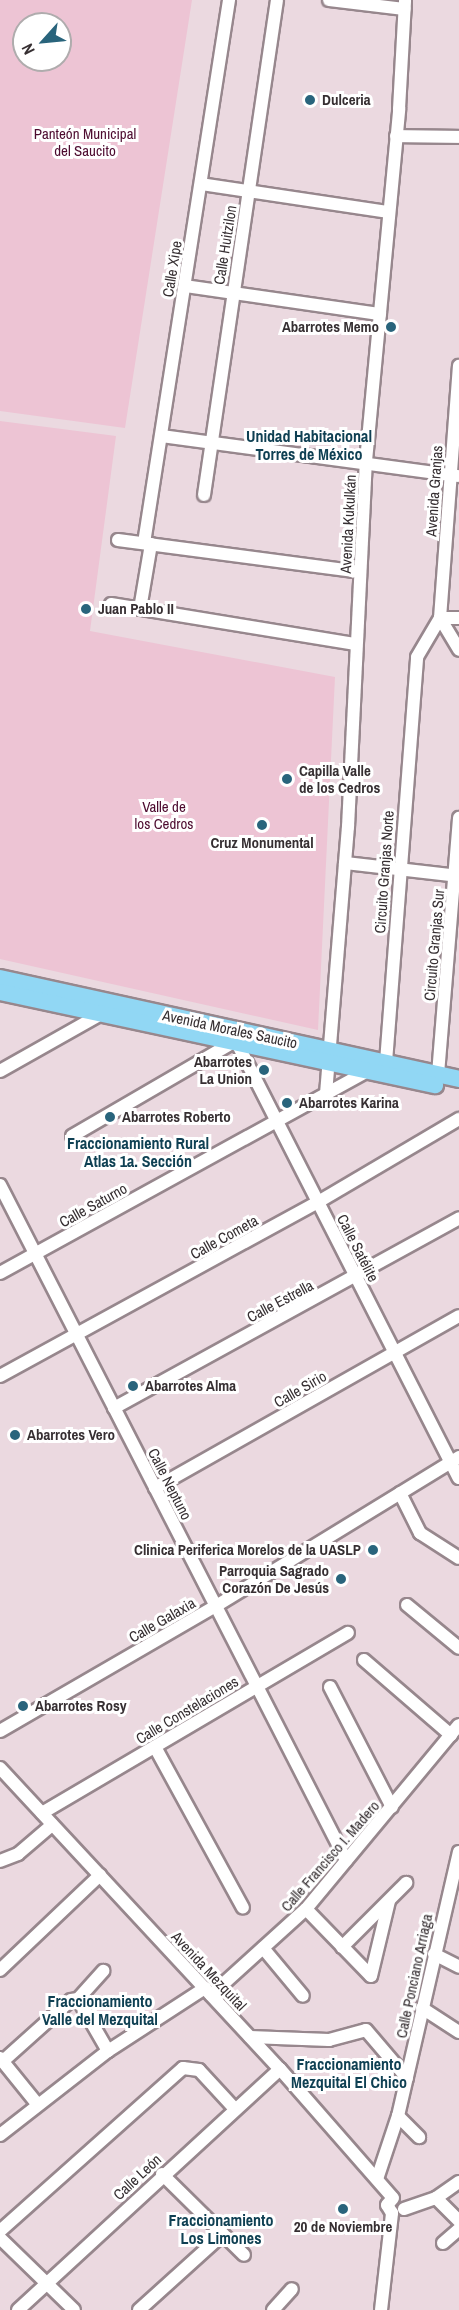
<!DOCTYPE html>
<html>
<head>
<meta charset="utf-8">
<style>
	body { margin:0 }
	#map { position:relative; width:459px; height:2310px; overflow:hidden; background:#ebd9e0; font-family:"Archivo Narrow",sans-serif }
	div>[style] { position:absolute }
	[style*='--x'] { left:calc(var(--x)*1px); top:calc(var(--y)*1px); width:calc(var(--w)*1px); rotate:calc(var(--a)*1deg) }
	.green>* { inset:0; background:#edc4d4 }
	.roads { filter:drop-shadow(2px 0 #97878d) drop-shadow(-2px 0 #97878d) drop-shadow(0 2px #97878d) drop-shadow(0 -2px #97878d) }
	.minor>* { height:12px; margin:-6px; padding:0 6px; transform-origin:6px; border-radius:6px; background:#fff }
	.major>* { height:16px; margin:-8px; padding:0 8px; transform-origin:8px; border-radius:8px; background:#91d7f4 }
	.dots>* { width:16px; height:16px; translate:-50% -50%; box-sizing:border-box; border:3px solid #fff; border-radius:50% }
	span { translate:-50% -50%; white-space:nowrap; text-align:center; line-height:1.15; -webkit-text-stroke:6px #fff; paint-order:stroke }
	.poi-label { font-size:15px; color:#362f32; font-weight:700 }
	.left { translate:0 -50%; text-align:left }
	.right { translate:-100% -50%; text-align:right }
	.park-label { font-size:15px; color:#4d0b2f }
	.street-label { font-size:15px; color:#362f32 }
	.neighbourhood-label { font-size:16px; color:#0f4053; font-weight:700 }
	.north { position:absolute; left:12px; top:12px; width:60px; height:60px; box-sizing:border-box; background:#fff; border:2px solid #afacad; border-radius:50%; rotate:243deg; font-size:16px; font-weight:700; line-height:24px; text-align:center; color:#362f32 }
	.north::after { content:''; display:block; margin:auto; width:21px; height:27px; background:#29647c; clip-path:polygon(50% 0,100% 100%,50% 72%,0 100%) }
</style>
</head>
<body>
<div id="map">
	<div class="green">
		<div style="clip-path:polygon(evenodd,0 0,192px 0,125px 428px,0 411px,0 0,24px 24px,60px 24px,60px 60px,24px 60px,24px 24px)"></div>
		<div style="clip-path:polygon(0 421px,116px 436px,90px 631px,335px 677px,318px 1030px,0 959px)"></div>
	</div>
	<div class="roads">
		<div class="minor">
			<div style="--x:329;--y:0;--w:76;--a:6.8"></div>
			<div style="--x:396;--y:136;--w:63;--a:0.9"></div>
			<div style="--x:201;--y:184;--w:189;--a:8.5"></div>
			<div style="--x:185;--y:286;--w:197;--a:8.2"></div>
			<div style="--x:162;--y:436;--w:299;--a:7.7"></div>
			<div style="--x:204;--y:495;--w:500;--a:-81.61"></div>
			<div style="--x:118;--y:540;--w:244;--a:7.5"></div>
			<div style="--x:144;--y:543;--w:550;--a:-81.1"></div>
			<div style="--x:111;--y:604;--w:248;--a:9.3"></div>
			<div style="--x:140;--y:609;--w:66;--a:-80.4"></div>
			<div style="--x:440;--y:618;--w:37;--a:59"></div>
			<div style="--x:440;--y:618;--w:19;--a:0"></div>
			<div style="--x:345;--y:863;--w:115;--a:6.5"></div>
			<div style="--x:240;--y:1038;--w:7;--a:106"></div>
			<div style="--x:238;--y:1045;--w:486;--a:63"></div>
			<div style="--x:386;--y:1062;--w:406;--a:-85.6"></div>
			<div style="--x:417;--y:657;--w:45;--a:-59.5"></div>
			<div style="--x:440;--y:618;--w:253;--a:-85.7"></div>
			<div style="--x:0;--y:1071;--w:118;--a:-29.4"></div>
			<div style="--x:438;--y:1074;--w:257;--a:-85.3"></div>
			<div style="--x:326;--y:1094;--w:268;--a:-85.3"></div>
			<div style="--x:348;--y:827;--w:366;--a:-87.2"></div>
			<div style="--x:366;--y:461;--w:354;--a:-84.6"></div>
			<div style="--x:399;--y:109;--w:109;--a:-86.8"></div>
			<div style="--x:72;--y:1136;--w:185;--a:-30.2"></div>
			<div style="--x:0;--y:1185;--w:759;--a:62.86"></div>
			<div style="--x:0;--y:1273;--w:419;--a:-28.8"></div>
			<div style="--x:0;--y:1376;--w:362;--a:-28.7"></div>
			<div style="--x:318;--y:1202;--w:164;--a:-30.5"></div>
			<div style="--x:114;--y:1408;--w:394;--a:-28.8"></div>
			<div style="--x:155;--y:1488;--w:349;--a:-29.5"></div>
			<div style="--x:400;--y:1493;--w:45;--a:63.4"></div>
			<div style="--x:420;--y:1533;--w:46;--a:32.7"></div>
			<div style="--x:407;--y:1605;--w:67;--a:39.6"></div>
			<div style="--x:364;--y:1660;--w:115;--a:40.8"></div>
			<div style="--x:330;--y:1687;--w:135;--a:62.7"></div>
			<div style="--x:0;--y:1731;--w:250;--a:-30.1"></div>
			<div style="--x:216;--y:1606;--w:285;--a:-31.5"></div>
			<div style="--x:155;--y:1747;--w:183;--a:61.3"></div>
			<div style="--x:0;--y:1768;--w:411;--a:47.1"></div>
			<div style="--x:280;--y:2069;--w:171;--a:48.8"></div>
			<div style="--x:42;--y:1813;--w:355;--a:-30.5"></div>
			<div style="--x:0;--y:1861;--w:19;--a:-21"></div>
			<div style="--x:18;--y:1854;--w:45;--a:-40.5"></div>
			<div style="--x:306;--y:1909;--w:93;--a:45.9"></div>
			<div style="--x:371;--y:1976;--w:77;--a:-76.5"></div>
			<div style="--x:342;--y:1947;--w:91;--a:-45"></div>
			<div style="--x:263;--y:1948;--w:62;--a:50.2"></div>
			<div style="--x:434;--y:1954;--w:28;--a:27"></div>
			<div style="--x:0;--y:1970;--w:138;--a:-43.5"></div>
			<div style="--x:211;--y:1995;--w:128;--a:-42.2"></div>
			<div style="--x:306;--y:1909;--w:239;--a:-50.3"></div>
			<div style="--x:78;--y:1999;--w:60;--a:60"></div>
			<div style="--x:78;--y:1999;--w:38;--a:-48"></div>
			<div style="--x:422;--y:2008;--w:44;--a:33"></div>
			<div style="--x:250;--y:2037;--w:79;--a:2.2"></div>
			<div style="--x:329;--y:2040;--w:38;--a:-15"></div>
			<div style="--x:366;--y:2030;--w:63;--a:49.5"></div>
			<div style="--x:0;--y:2058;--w:60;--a:51"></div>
			<div style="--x:3;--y:2061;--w:91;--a:-41.9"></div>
			<div style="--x:71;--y:2000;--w:7;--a:-8"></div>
			<div style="--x:398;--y:2116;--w:30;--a:45"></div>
			<div style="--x:0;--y:2135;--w:137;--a:-37.9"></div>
			<div style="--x:108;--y:2051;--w:116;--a:-33"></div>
			<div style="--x:162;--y:2174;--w:115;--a:44.6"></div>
			<div style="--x:378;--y:2176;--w:63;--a:-71.6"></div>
			<div style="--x:398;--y:2116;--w:271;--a:-77"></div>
			<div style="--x:436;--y:2198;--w:33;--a:45"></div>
			<div style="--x:404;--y:2209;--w:34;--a:-19"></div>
			<div style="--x:436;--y:2198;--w:28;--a:-35"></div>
			<div style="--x:0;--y:2231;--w:245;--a:-41.7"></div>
			<div style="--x:183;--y:2068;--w:16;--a:7"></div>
			<div style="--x:199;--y:2070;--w:53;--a:47.3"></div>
			<div style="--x:0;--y:2238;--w:103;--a:44.2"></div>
			<div style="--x:443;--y:2243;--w:21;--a:-41"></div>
			<div style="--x:18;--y:2310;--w:356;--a:-42.6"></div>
			<div style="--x:139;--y:2310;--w:113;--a:-42.1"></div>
			<div style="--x:273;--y:2310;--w:28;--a:-48"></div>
			<div style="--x:381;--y:2310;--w:98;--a:-83.5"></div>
			<div style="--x:392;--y:2213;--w:9;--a:-122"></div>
			<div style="--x:387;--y:2205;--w:9;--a:-49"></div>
		</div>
		<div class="major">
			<div style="--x:0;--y:978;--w:470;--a:12.4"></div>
			<div style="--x:0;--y:992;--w:445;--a:12.1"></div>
		</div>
	</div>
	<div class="dots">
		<div style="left:310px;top:100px;background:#29647c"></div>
		<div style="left:391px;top:327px;background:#29647c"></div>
		<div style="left:86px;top:609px;background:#29647c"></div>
		<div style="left:287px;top:779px;background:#29647c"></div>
		<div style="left:262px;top:825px;background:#29647c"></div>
		<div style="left:264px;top:1070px;background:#29647c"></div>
		<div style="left:287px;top:1103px;background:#29647c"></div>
		<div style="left:110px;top:1117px;background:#29647c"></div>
		<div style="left:133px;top:1386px;background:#29647c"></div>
		<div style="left:15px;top:1435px;background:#29647c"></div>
		<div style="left:373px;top:1550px;background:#29647c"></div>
		<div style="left:341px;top:1579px;background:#29647c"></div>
		<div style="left:23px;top:1706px;background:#29647c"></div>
		<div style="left:343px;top:2209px;background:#29647c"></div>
	</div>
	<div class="poi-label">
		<span class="left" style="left:322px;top:100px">Dulceria</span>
		<span class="right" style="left:379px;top:327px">Abarrotes Memo</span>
		<span class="left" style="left:98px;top:609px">Juan Pablo II</span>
		<span class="left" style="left:299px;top:779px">Capilla Valle<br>de los Cedros</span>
		<span style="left:262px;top:843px">Cruz Monumental</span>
		<span class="right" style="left:252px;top:1070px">Abarrotes<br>La Union</span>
		<span class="left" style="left:299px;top:1103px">Abarrotes Karina</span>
		<span class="left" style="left:122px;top:1117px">Abarrotes Roberto</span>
		<span class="left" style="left:145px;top:1386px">Abarrotes Alma</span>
		<span class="left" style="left:27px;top:1435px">Abarrotes Vero</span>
		<span class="right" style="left:361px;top:1550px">Clinica Periferica Morelos de la UASLP</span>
		<span class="right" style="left:329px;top:1579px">Parroquia Sagrado<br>Corazón De Jesús</span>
		<span class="left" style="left:35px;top:1706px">Abarrotes Rosy</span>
		<span style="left:343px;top:2227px">20 de Noviembre</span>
	</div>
	<div class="park-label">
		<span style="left:85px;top:142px">Panteón Municipal<br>del Saucito</span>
		<span style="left:164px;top:815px">Valle de<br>los Cedros</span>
	</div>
	<div class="street-label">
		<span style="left:225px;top:245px;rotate:-81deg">Calle Huitzilon</span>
		<span style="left:172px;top:269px;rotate:-81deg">Calle Xipe</span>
		<span style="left:434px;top:491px;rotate:-86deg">Avenida Granjas</span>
		<span style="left:348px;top:524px;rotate:-87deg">Avenida Kukulkán</span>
		<span style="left:384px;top:872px;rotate:-86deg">Circuito Granjas Norte</span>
		<span style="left:434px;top:945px;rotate:-85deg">Circuito Granjas Sur</span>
		<span style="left:230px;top:1029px;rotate:12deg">Avenida Morales Saucito</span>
		<span style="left:93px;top:1205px;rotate:-29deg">Calle Saturno</span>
		<span style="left:224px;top:1237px;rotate:-29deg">Calle Cometa</span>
		<span style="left:358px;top:1248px;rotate:63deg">Calle Satélite</span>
		<span style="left:280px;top:1301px;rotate:-28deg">Calle Estrella</span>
		<span style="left:300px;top:1389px;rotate:-30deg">Calle Sirio</span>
		<span style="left:170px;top:1484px;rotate:63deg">Calle Neptuno</span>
		<span style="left:162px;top:1620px;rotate:-30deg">Calle Galaxia</span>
		<span style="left:187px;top:1710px;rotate:-31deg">Calle Constelaciones</span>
		<span style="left:330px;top:1856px;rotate:-49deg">Calle Francisco I. Madero</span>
		<span style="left:209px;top:1971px;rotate:47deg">Avenida Mezquital</span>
		<span style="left:414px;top:1976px;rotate:-78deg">Calle Ponciano Arriaga</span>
		<span style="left:137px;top:2177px;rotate:-43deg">Calle León</span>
	</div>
	<div class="neighbourhood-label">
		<span style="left:309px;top:445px">Unidad Habitacional<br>Torres de México</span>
		<span style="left:138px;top:1152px">Fraccionamiento Rural<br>Atlas 1a. Sección</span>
		<span style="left:100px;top:2010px">Fraccionamiento<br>Valle del Mezquital</span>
		<span style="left:349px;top:2073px">Fraccionamiento<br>Mezquital El Chico</span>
		<span style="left:221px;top:2229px">Fraccionamiento<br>Los Limones</span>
	</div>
	<div class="north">N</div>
</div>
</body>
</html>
